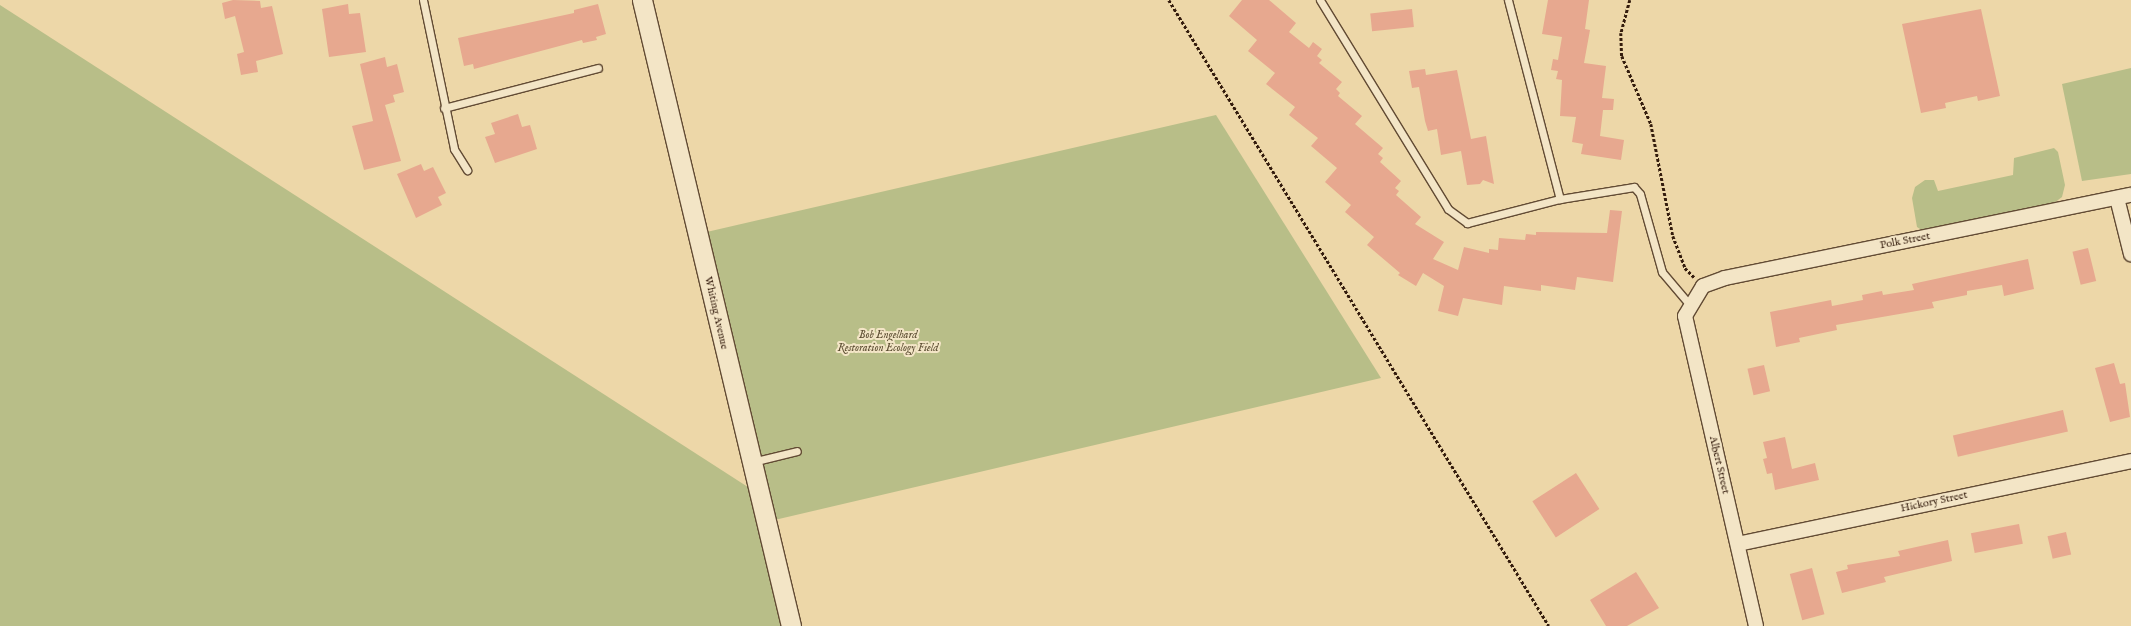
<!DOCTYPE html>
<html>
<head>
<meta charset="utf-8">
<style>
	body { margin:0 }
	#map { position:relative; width:2131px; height:626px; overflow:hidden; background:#edd7a8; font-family:"IM FELL English",serif }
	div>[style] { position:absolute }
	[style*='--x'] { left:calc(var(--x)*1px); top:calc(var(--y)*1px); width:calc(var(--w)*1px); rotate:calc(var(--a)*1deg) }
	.green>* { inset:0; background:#b8be88 }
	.building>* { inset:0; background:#e7a88f; transform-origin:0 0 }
	.path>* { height:2.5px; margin-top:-1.25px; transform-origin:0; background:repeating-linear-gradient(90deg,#341c0d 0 3px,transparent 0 5px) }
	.roads { filter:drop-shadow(1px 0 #624b34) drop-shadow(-1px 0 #624b34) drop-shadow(0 1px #624b34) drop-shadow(0 -1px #624b34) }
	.lane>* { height:7px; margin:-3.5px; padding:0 3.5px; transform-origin:3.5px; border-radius:3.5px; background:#f3e5c6 }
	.street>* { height:14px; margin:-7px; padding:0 7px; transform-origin:7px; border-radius:7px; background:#f3e5c6 }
	.secondary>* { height:19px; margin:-9.5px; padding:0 9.5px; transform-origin:9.5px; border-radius:9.5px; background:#f3e5c6 }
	span { translate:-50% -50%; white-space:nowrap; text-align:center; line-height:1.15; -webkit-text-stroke:4px #f3e5c6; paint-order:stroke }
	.street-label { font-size:11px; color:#341c0d }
	.park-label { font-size:11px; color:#5c4d32; font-style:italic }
</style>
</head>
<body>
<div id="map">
	<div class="green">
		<div style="clip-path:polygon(0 5px,751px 489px,784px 626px,0 626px)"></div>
		<div style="clip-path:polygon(2131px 68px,2131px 174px,2082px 181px,2062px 84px)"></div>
		<div style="clip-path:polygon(1216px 115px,1381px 378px,766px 522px,698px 234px)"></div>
		<div style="clip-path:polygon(2054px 148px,2058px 152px,2065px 185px,2062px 197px,2054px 203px,1923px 231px,1917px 227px,1912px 198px,1915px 187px,1925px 180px,1934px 180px,1938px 191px,2013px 175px,2014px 158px)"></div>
	</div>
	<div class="building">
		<div style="clip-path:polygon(233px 0,260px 1px,261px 8px,272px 6px,283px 54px,256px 61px,258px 72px,241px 75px,237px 54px,244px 52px,235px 16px,225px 19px,222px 3px)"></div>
		<div style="clip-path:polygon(1242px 0,1269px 0,1296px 23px,1289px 32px,1309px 48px,1313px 42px,1322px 49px,1317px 56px,1322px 60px,1319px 63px,1342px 82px,1336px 89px,1340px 93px,1338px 96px,1362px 116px,1355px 124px,1383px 148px,1378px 154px,1383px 158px,1380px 162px,1401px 181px,1395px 188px,1399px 191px,1396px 195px,1421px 217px,1415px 224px,1444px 242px,1433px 259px,1458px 270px,1464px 247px,1489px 253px,1489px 249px,1498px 250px,1499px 238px,1525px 240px,1526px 234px,1536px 235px,1536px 232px,1607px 233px,1610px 210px,1622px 211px,1613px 282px,1577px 277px,1575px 290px,1541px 285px,1541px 291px,1504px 286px,1502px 305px,1463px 298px,1458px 316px,1438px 311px,1444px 286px,1423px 273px,1416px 286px,1398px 275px,1400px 273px,1367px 245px,1374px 237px,1345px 212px,1351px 205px,1325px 182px,1337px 168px,1311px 146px,1318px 138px,1289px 115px,1295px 107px,1266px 84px,1275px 73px,1248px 51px,1257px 40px,1229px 16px)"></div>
		<div style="clip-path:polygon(1548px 0,1589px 0,1585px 29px,1590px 30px,1584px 63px,1606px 66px,1602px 98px,1614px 99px,1613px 110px,1603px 110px,1600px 136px,1624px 140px,1621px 160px,1581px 154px,1583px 144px,1572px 142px,1576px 117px,1560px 116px,1562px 80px,1556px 79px,1558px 71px,1551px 70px,1553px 59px,1558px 60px,1562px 37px,1542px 34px)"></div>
		<div style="clip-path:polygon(348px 4px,349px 14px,360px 13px,366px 52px,329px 57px,322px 9px)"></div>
		<div style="clip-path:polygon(598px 4px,606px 34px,596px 37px,597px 40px,583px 43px,582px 40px,474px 69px,473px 64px,464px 66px,458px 38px,574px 13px,574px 10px)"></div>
		<div style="left:1412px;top:9px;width:18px;height:42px;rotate:84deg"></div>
		<div style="clip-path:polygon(1981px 9px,2000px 96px,1978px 101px,1977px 96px,1945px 103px,1946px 108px,1921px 113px,1902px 24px)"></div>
		<div style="clip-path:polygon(385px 57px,387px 67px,397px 64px,404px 92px,393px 95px,395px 102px,385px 105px,401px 161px,364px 170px,352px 126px,373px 121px,360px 64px)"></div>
		<div style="clip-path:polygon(1425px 69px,1426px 75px,1457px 70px,1471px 139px,1486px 136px,1494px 184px,1483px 180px,1480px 184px,1467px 185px,1461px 151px,1441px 155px,1437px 129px,1428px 131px,1425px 121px,1419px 87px,1412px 88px,1409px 71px)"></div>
		<div style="clip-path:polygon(518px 114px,522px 127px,530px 125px,537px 149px,495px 163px,485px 137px,495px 134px,491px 123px)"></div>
		<div style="clip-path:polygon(421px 164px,424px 171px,433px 167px,446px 193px,438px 197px,442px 205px,416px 218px,397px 174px)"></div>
		<div style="left:2088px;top:248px;width:34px;height:16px;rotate:76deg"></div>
		<div style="clip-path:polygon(2028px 259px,2034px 289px,2004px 296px,2002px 285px,1967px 291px,1967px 295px,1932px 302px,1934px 308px,1836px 325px,1837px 330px,1799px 338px,1800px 342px,1776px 347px,1770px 312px,1831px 300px,1832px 306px,1863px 300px,1862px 295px,1882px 291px,1883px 295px,1914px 290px,1912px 284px)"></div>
		<div style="clip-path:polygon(2114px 363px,2120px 384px,2125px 383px,2130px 417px,2110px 422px,2095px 368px)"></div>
		<div style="left:1764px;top:365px;width:27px;height:17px;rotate:77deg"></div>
		<div style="left:2063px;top:410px;width:22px;height:113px;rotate:77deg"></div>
		<div style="clip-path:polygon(1785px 437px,1792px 469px,1815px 463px,1819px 480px,1775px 490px,1772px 473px,1767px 474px,1763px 459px,1767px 458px,1763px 442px)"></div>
		<div style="left:1576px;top:473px;width:43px;height:52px;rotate:57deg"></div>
		<div style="left:2019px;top:524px;width:20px;height:49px;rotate:79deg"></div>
		<div style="left:2066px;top:532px;width:23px;height:19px;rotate:77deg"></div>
		<div style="clip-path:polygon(1948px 540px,1952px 561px,1884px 577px,1886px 582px,1842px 593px,1836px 572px,1848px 569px,1847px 565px,1900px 556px,1898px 551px)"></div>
		<div style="left:1812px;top:568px;width:48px;height:23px;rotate:75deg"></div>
		<div style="clip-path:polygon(1636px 572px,1659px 608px,1627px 626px,1606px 626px,1590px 600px)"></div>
	</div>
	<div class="path">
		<div style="--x:1169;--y:0;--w:732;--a:58.74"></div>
		<div style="--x:1630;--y:0;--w:34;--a:105"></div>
		<div style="--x:1621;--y:33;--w:23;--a:88"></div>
		<div style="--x:1622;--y:56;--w:74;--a:66.9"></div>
		<div style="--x:1651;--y:124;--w:114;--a:78.9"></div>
		<div style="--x:1673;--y:236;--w:34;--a:69"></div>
		<div style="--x:1685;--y:268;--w:13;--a:45"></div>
	</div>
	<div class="roads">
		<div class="lane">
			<div style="--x:423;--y:0;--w:152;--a:78.2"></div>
			<div style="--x:454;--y:149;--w:25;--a:58"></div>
			<div style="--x:1320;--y:0;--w:245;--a:58.5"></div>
			<div style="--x:1448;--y:209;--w:24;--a:36"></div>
			<div style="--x:1467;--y:223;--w:96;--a:-14.5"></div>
			<div style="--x:1560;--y:199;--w:75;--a:-9.2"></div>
			<div style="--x:1634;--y:187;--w:9;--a:49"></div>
			<div style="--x:1640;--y:194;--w:81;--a:74.2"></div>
			<div style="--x:1662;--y:272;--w:42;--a:49.8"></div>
			<div style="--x:1508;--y:0;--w:206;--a:75.4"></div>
			<div style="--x:444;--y:108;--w:159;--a:-14.6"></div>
			<div style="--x:752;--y:462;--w:46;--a:-13.7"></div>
		</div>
		<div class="street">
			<div style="--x:2117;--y:198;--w:58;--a:76"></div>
			<div style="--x:1738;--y:544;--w:402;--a:-11.9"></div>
			<div style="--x:1756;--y:626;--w:318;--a:-102.9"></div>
			<div style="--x:1685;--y:316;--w:35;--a:-59"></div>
			<div style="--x:1703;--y:286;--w:23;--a:-20"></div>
			<div style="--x:1725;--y:278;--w:414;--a:-11.6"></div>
		</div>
		<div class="secondary">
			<div style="--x:642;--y:0;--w:643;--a:76.61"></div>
		</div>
	</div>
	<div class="street-label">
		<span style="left:1905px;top:241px;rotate:-11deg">Polk Street</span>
		<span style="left:716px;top:313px;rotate:77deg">Whiting Avenue</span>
		<span style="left:1719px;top:465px;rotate:77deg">Albert Street</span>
		<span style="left:1934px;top:502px;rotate:-12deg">Hickory Street</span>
	</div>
	<div class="park-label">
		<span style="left:888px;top:342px">Bob Engelhard<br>Restoration Ecology Field</span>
	</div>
</div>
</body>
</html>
